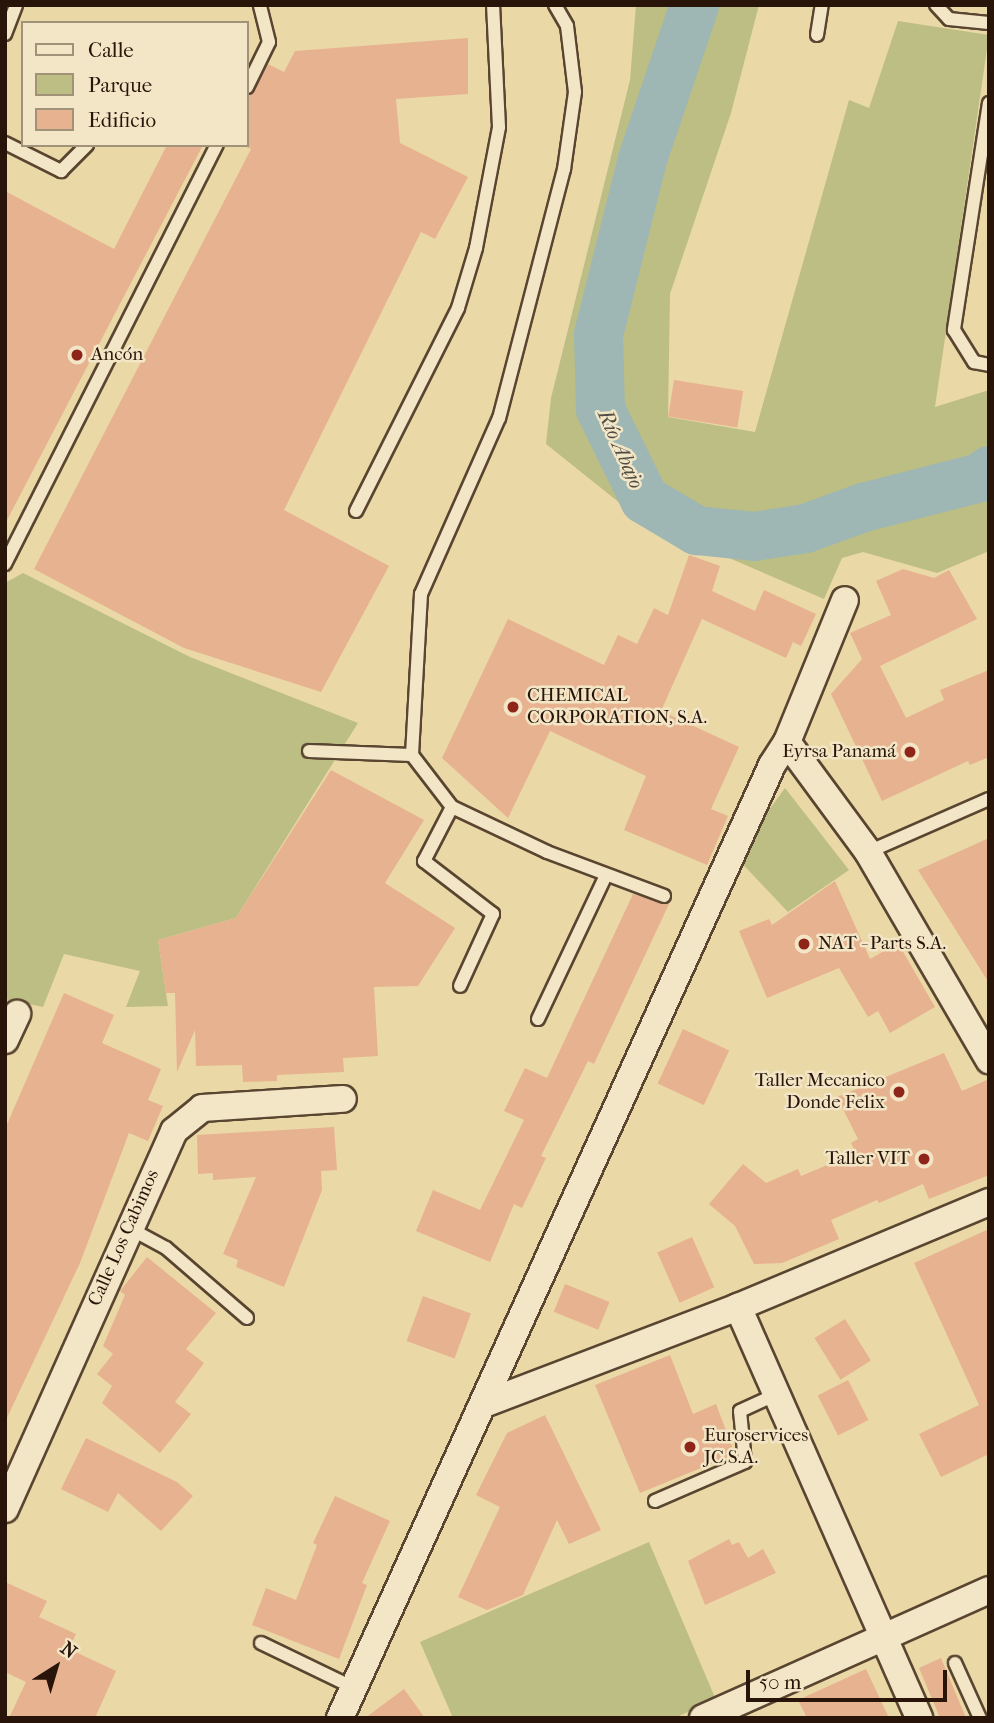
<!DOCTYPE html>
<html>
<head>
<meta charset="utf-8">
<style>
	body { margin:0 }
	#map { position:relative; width:994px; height:1723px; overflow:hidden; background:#ebd8a7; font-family:"IM FELL French Canon",serif }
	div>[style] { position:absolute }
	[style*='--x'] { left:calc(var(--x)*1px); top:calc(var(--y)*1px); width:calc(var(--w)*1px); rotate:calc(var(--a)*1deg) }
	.green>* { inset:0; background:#bcbe84 }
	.river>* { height:49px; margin:-24.5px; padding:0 24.5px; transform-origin:24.5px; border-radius:24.5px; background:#9eb7b4 }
	.building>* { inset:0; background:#e7b28f; transform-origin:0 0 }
	.roads { filter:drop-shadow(2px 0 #594530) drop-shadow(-2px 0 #594530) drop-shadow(0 2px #594530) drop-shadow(0 -2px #594530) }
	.lane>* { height:12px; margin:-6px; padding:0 6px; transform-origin:6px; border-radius:6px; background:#f2e6c6 }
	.street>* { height:26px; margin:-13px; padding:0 13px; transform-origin:13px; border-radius:13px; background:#f2e6c6 }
	.dots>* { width:19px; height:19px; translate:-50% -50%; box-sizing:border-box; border:4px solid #f2e6c6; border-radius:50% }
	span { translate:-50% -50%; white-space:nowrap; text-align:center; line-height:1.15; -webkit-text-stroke:5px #f2e6c6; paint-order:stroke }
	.poi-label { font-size:19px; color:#281409 }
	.left { translate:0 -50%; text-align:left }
	.right { translate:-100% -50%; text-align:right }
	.street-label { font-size:19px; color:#281409 }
	.water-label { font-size:21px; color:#514d45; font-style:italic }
	.frame { position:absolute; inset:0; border:7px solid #281409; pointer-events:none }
	.legend { position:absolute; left:21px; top:21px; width:228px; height:126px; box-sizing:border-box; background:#f2e6c6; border:2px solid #a1927a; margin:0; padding:9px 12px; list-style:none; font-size:21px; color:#281409 }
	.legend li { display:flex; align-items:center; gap:14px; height:35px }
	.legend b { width:35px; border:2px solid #a1927a }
	.north { position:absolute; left:21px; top:1632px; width:70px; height:70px; -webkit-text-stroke:5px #f2e6c6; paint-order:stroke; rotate:37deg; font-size:19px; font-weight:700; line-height:28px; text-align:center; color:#281409 }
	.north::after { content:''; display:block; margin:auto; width:24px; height:32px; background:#281409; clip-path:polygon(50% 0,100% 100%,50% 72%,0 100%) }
	.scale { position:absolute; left:746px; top:1670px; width:201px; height:32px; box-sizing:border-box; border:4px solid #281409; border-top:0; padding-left:9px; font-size:21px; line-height:24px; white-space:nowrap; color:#281409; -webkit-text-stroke:5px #f2e6c6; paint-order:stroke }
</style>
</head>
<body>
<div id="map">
	<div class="green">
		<div style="clip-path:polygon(636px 5px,759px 5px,731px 113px,670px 294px,668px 417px,755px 432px,849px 100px,869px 108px,898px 21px,989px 35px,935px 407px,989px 390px,989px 551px,937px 573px,863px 552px,842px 558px,824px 599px,641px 520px,546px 444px,551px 398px,630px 80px)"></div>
		<div style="clip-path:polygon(23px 573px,190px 657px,358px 723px,236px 918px,158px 940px,168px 1006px,126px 1007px,140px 971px,64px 954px,43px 1007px,5px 999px,5px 583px)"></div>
		<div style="clip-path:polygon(785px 788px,849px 870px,788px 912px,735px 856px)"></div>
		<div style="clip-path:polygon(649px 1542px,716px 1700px,674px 1718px,453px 1718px,420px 1642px)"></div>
	</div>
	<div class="river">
		<div style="--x:694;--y:5;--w:163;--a:108.7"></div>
		<div style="--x:642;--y:159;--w:180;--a:104.1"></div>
		<div style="--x:598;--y:334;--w:75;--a:88.5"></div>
		<div style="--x:600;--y:409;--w:100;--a:63.9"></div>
		<div style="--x:644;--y:499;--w:61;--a:30.8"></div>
		<div style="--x:696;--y:530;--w:58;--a:5.9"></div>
		<div style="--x:754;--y:536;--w:52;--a:-8.9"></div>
		<div style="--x:805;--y:528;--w:62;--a:-19.9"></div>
		<div style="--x:863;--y:507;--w:121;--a:-14.4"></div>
		<div style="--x:980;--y:477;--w:11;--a:-38"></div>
	</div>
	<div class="building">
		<div style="clip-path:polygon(468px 38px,468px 94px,396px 99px,400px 143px,468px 177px,435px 239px,421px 232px,284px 510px,389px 566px,321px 692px,184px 648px,34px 569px,251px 149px,247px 147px,247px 96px,254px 91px,268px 64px,284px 72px,295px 51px)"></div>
		<div style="clip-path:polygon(167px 145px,203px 145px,5px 524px,5px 191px,114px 249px)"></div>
		<div style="left:674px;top:380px;width:70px;height:37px;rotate:9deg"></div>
		<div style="clip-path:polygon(689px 555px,720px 566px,712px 591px,755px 611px,764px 590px,816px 614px,801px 646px,793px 642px,786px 658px,702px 619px,661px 711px,739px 747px,711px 809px,728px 816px,707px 865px,624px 830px,646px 776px,550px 731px,508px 818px,442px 758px,508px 619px,604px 665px,618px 635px,637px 644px,654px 608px,668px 615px)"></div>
		<div style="clip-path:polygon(903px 569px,934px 578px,949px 570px,977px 619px,880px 666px,906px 718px,944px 700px,940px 690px,989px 670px,989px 757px,970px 765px,968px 761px,882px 801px,831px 694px,862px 659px,850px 633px,891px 615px,876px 581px)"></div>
		<div style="clip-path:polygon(331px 770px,424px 820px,385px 883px,455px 928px,418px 986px,374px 987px,378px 1056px,343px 1058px,344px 1072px,277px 1075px,277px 1081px,243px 1082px,242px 1065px,196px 1066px,195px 1030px,177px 1072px,175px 993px,166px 993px,158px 940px,236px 918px)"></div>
		<div style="clip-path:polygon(989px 838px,989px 983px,918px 870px)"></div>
		<div style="clip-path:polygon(835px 881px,870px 959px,898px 943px,935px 1007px,890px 1033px,878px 1011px,868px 1017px,839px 968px,767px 998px,739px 931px,769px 919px,772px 925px)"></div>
		<div style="clip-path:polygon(633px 894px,669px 904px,594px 1064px,588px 1061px,541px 1156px,546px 1158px,522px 1208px,514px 1204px,490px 1262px,416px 1231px,433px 1190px,480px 1210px,524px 1120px,504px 1111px,525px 1068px,547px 1078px)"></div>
		<div style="clip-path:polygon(64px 993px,114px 1015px,102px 1043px,161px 1069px,148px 1100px,163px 1106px,148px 1141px,129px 1133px,80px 1263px,5px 1422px,5px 1129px)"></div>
		<div style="left:683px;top:1029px;width:51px;height:60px;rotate:25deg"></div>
		<div style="clip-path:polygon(944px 1053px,962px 1091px,989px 1079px,989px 1175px,929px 1199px,923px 1184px,879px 1203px,877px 1200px,831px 1220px,839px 1239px,782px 1263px,754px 1264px,735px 1226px,709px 1204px,743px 1164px,766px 1183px,798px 1169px,801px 1176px,856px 1153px,851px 1143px,858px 1139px,837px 1097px)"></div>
		<div style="clip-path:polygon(334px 1127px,337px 1170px,321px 1171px,322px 1190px,284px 1287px,236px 1267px,238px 1260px,223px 1254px,256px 1177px,213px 1180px,213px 1173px,198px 1174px,197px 1135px)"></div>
		<div style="clip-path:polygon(989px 1229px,989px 1454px,941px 1477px,919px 1434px,979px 1405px,914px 1263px)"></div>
		<div style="left:692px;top:1237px;width:55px;height:38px;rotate:66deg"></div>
		<div style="clip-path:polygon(147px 1257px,216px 1313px,186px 1349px,204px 1363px,175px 1402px,191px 1414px,160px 1453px,102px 1403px,112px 1386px,97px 1374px,113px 1354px,103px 1346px,125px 1295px,120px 1291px)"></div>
		<div style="left:565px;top:1284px;width:48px;height:30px;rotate:22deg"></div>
		<div style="left:423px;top:1296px;width:51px;height:48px;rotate:20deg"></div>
		<div style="left:845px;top:1319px;width:49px;height:36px;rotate:58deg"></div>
		<div style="clip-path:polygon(670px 1355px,693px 1414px,716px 1404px,735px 1454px,640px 1493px,595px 1385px)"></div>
		<div style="left:848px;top:1380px;width:45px;height:34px;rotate:63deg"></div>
		<div style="clip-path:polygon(545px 1415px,601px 1530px,569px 1544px,557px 1520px,523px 1595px,487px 1610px,458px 1597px,500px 1507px,476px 1495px,507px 1433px)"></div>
		<div style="clip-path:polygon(86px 1438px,177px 1482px,193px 1496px,161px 1531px,118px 1493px,108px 1512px,61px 1489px)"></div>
		<div style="clip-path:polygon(335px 1496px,390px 1521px,362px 1583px,367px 1585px,339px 1659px,252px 1625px,266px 1588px,296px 1600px,317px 1545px,313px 1543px)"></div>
		<div style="clip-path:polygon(729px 1539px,732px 1545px,739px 1542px,748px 1558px,763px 1549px,776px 1573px,705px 1605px,688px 1561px)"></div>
		<div style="clip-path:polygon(5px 1582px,47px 1601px,39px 1617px,76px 1634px,69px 1649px,116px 1671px,95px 1718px,9px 1718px,26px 1682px,5px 1672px)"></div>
		<div style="clip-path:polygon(941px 1658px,966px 1718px,940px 1718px,919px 1668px)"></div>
		<div style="clip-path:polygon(866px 1669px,889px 1718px,807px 1718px,798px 1700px)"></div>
		<div style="clip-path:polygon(404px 1689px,425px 1718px,365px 1718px)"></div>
	</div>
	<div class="roads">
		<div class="lane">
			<div style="--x:555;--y:5;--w:24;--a:60"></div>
			<div style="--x:567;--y:26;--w:66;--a:83.1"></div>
			<div style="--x:575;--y:92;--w:78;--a:98.1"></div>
			<div style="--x:564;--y:169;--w:257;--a:104.6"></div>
			<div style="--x:499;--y:418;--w:193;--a:113.9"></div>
			<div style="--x:421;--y:594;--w:161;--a:93.2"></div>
			<div style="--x:412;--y:755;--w:66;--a:52.4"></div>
			<div style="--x:452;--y:807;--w:105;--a:25.3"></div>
			<div style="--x:547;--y:852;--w:125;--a:20.6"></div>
			<div style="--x:936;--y:5;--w:19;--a:47"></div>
			<div style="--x:949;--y:19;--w:40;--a:5.7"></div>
			<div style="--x:5;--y:34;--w:31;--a:-69"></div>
			<div style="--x:817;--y:35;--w:30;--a:-81"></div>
			<div style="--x:247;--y:87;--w:50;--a:-63.9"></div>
			<div style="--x:269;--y:42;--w:38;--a:-104"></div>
			<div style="--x:989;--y:103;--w:230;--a:98.8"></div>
			<div style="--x:954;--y:330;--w:38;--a:58"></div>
			<div style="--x:974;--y:362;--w:15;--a:11"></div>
			<div style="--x:5;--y:143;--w:63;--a:26.6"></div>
			<div style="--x:61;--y:171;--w:37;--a:-45"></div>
			<div style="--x:356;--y:511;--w:227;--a:-63.3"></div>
			<div style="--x:458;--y:308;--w:63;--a:-73.3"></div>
			<div style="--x:476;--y:248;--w:123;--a:-79.2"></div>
			<div style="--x:499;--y:127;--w:122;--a:-92.8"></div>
			<div style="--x:5;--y:564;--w:470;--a:-63.2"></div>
			<div style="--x:309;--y:751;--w:103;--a:2.2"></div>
			<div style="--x:452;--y:807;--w:61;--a:117.4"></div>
			<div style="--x:424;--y:861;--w:87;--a:37.5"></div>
			<div style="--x:493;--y:914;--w:79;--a:114.6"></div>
			<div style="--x:868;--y:852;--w:132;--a:-23.7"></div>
			<div style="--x:538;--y:1019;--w:159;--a:-64.7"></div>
			<div style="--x:129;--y:1228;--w:42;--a:28.4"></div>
			<div style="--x:166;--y:1248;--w:107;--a:40.8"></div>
			<div style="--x:655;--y:1501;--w:98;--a:-23.4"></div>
			<div style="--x:745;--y:1462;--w:51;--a:-95.6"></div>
			<div style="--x:740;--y:1411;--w:41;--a:-24.7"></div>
			<div style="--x:261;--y:1643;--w:103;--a:25.8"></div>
			<div style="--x:955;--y:1663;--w:60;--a:65.6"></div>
		</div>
		<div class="street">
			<div style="--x:787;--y:742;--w:137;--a:53.6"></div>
			<div style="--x:868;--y:852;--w:241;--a:59.8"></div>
			<div style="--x:5;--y:1040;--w:29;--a:-65"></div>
			<div style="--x:738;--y:1307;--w:449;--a:66.2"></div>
			<div style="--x:484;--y:1404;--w:272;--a:-20.9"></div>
			<div style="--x:738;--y:1307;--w:272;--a:-22.7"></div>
			<div style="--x:5;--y:1509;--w:414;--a:-65.9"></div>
			<div style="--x:174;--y:1131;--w:36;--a:-39"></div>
			<div style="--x:202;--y:1108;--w:141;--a:-3.7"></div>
			<div style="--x:340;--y:1718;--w:1046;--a:-65.61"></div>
			<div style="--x:772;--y:765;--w:27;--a:-57"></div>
			<div style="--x:787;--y:742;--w:153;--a:-67.8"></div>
			<div style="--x:703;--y:1718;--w:313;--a:-24.1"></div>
		</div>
	</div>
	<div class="dots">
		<div style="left:77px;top:355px;background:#8f2418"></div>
		<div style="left:513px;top:707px;background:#8f2418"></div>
		<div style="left:910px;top:752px;background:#8f2418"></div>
		<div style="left:804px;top:944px;background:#8f2418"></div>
		<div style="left:899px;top:1092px;background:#8f2418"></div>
		<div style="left:924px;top:1159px;background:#8f2418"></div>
		<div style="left:690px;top:1447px;background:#8f2418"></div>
	</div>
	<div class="poi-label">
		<span class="left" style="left:91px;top:355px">Ancón</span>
		<span class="left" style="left:527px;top:707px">CHEMICAL<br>CORPORATION, S.A.</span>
		<span class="right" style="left:896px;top:752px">Eyrsa Panamá</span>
		<span class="left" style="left:818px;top:944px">NAT - Parts S.A.</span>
		<span class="right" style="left:885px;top:1092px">Taller Mecanico<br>Donde Felix</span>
		<span class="right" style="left:910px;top:1159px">Taller VIT</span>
		<span class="left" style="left:704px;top:1447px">Euroservices<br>JC S.A.</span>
	</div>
	<div class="street-label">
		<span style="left:124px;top:1238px;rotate:-66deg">Calle Los Cabimos</span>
	</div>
	<div class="water-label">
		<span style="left:621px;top:449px;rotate:66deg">Río Abajo</span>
	</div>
	<div class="frame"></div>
	<ul class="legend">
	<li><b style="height:9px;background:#f2e6c6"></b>Calle</li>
	<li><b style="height:19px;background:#bcbe84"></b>Parque</li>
	<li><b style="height:19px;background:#e7b28f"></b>Edificio</li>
	</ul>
	<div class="north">N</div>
	<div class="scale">50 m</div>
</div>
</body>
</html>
